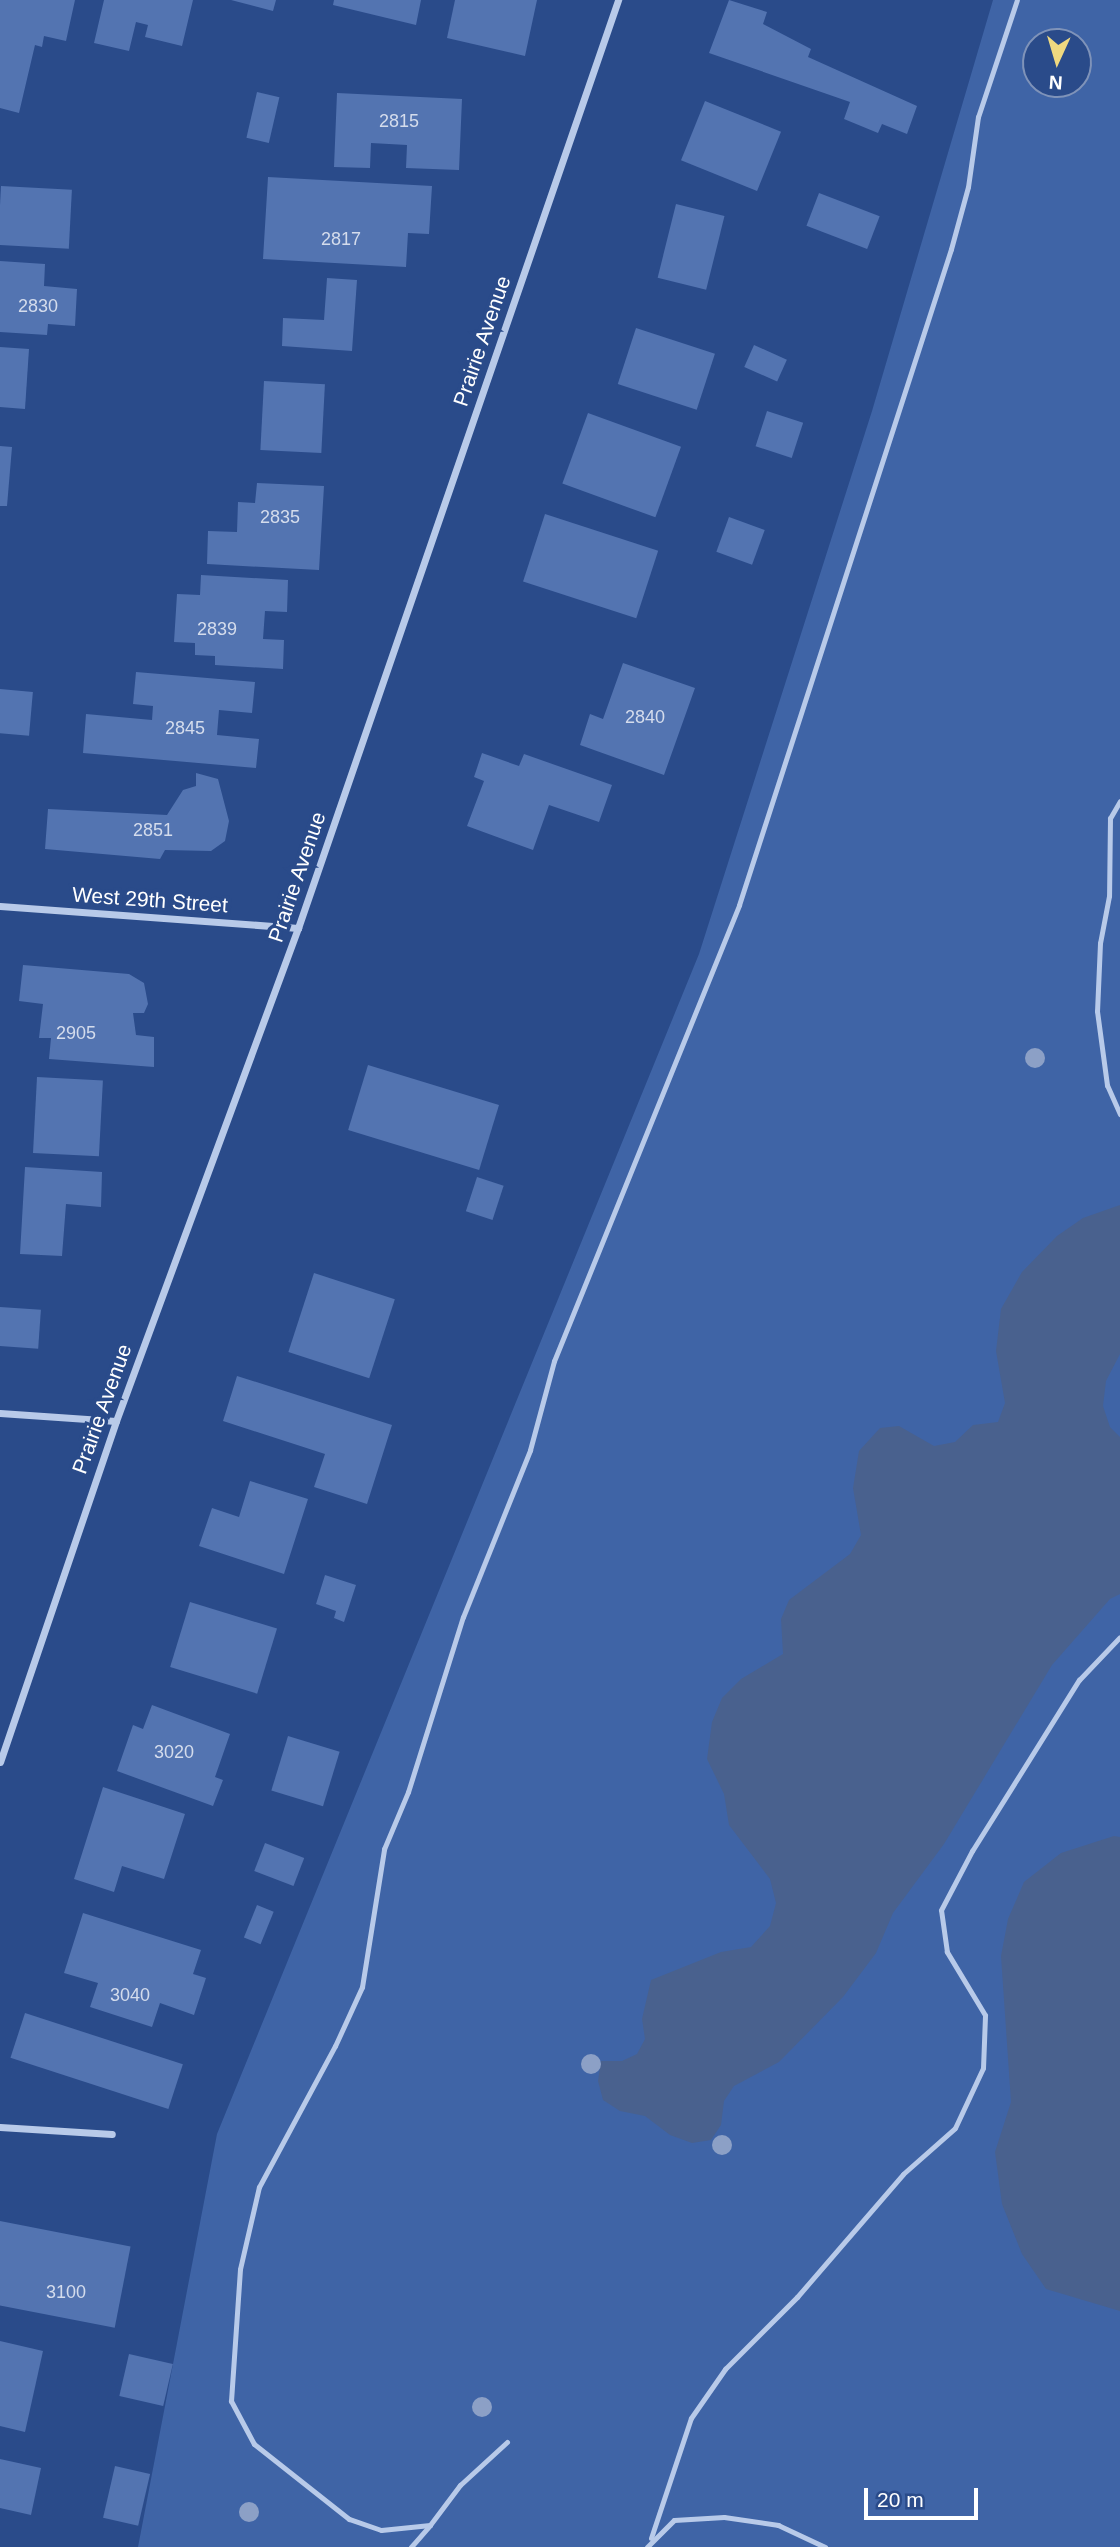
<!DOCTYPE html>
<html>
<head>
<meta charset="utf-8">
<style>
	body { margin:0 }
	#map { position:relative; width:1120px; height:2547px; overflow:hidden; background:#2a4b8a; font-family:Arial,sans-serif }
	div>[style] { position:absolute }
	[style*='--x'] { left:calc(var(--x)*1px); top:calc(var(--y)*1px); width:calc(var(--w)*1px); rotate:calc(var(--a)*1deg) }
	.green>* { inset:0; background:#3f64a6 }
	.water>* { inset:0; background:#49618e }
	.building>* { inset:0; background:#5374b1; transform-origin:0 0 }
	.service>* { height:5px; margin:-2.5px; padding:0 2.5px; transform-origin:2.5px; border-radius:2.5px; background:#b8cae9 }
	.minor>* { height:7px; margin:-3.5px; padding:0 3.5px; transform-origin:3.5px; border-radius:3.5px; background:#b8cae9 }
	.trees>* { width:20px; height:20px; margin:-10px; border-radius:50%; background:#8ca0c6 }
	span { translate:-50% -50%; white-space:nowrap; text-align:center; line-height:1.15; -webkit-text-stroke:7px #2a4b8a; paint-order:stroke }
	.number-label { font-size:18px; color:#d4dcec }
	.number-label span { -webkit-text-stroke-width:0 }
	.street-label { font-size:21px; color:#fff }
	.north { position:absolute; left:1022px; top:28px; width:70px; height:70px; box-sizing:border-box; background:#2a4b8a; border:2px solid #7f93b9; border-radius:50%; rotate:184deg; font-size:19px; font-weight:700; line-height:28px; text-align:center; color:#fff }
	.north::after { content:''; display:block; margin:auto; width:24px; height:32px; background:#efd980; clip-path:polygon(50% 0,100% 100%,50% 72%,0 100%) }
	.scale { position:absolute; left:864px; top:2488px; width:114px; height:32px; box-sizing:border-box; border:4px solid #fff; border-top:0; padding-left:9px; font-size:21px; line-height:24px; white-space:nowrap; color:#fff; -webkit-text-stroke:5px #2a4b8a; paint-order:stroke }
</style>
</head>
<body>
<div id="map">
	<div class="green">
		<div style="clip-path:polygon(evenodd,993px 0,1120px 0,1120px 2547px,138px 2547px,217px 2134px,699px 954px,872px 411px,993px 0,1036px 42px,1078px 42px,1078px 84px,1036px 84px,1036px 42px)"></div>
	</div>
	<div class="water">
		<div style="clip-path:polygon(1120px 1205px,1120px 1354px,1106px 1381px,1103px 1406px,1110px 1427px,1120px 1437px,1120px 1594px,1110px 1599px,1052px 1665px,944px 1844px,893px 1913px,876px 1953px,843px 1997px,779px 2062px,734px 2086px,724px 2101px,721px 2125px,711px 2140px,692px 2143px,670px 2135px,645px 2116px,620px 2111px,603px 2100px,598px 2081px,601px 2061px,622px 2061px,637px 2054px,645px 2039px,642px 2019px,651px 1980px,721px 1952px,751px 1947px,770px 1926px,776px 1903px,770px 1879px,729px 1825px,724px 1794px,707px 1759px,712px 1722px,722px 1698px,741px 1679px,783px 1654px,781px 1619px,789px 1600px,850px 1554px,861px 1535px,853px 1488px,859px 1451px,880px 1428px,899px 1426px,934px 1446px,955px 1442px,973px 1425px,998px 1422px,1005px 1403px,996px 1351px,1001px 1309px,1022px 1272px,1057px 1236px,1083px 1218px)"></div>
		<div style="clip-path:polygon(1114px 1836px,1120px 1837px,1120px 2311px,1046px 2289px,1022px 2254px,1002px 2204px,995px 2152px,1011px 2102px,1001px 1956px,1008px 1919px,1024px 1882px,1061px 1853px)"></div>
	</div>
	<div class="building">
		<div style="clip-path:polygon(0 0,75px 0,66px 41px,44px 36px,42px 47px,35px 45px,19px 113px,0 108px)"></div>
		<div style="clip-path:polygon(104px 0,193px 0,182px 46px,145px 37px,148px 25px,136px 22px,129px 51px,94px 43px)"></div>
		<div style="clip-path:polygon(231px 0,276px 0,273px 11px)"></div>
		<div style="clip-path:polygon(334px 0,421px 0,416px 25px,333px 5px)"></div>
		<div style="clip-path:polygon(455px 0,537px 0,525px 56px,447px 38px)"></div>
		<div style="clip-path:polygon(729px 0,767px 12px,763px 24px,811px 49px,808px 57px,917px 106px,907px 134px,882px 124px,878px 133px,844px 119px,850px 102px,709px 53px)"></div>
		<div style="left:257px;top:92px;width:23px;height:47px;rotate:13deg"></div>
		<div style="clip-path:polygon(337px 93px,462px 99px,459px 170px,406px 168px,407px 145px,371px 143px,370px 168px,334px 167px)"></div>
		<div style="left:705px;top:101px;width:82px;height:64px;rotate:22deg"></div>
		<div style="clip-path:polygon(268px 177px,432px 186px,429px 234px,408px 233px,406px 267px,263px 259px)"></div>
		<div style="left:1px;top:186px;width:71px;height:59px;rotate:3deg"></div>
		<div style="left:819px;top:193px;width:65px;height:35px;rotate:21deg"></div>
		<div style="left:676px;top:204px;width:50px;height:76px;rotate:14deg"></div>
		<div style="clip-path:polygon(0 261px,45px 264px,44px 286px,77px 289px,75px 326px,48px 324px,47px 335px,0 332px)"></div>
		<div style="clip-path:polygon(327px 278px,357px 280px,352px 351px,282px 346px,283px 318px,324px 320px)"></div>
		<div style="left:636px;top:328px;width:83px;height:59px;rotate:18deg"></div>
		<div style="left:754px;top:345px;width:36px;height:24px;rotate:24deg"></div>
		<div style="clip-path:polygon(0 347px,29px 349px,25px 409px,0 407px)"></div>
		<div style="left:264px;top:381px;width:61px;height:69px;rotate:3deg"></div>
		<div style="left:767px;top:411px;width:38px;height:37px;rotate:18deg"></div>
		<div style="left:588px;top:413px;width:99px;height:75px;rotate:20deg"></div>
		<div style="clip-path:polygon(0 446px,12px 447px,7px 506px,0 506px)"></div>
		<div style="clip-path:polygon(257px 483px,324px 486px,319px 570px,207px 564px,208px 531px,237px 532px,238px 502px,255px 503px)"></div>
		<div style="left:545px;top:514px;width:119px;height:71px;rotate:18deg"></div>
		<div style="left:729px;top:517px;width:38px;height:37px;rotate:20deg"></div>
		<div style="clip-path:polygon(201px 575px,288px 580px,287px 612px,265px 611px,263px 639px,284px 640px,283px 669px,215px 665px,215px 656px,195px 655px,195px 643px,174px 642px,177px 594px,200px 595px)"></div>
		<div style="clip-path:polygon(623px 663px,695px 688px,664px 775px,580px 745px,590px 714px,603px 719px)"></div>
		<div style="clip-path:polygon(136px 672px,255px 682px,252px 713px,219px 710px,217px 735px,259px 739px,256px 768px,83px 753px,86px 714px,152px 720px,153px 706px,133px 704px)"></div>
		<div style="left:0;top:689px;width:33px;height:44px;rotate:5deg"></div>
		<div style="clip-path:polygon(482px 753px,519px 766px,524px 754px,612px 785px,599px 822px,549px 805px,533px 850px,467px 826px,484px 781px,474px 777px)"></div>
		<div style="clip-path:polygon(196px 773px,218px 779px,229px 821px,225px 841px,211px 851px,165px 850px,160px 859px,45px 849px,48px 809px,167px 815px,183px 790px,196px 786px)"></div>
		<div style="clip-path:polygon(23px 965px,129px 974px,144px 983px,148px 1004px,144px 1013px,133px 1013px,136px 1035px,154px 1037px,154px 1067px,49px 1059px,51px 1038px,39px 1038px,43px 1004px,19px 1001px)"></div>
		<div style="left:368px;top:1065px;width:137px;height:68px;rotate:17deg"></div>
		<div style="left:37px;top:1077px;width:66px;height:76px;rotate:3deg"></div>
		<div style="clip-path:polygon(25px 1167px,102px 1172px,101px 1207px,66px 1204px,62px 1256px,20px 1254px)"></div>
		<div style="left:477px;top:1177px;width:28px;height:36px;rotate:18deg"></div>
		<div style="left:314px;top:1273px;width:85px;height:83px;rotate:18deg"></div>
		<div style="left:0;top:1307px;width:41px;height:39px;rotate:4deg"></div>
		<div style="clip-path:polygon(237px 1376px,392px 1425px,367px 1504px,314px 1487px,325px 1454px,223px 1421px)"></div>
		<div style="clip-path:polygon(250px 1481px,308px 1499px,284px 1574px,199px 1546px,212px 1508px,239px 1517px)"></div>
		<div style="clip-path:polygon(325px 1575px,356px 1585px,344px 1622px,334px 1618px,336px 1611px,316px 1604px)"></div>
		<div style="left:190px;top:1602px;width:91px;height:68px;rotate:17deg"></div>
		<div style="clip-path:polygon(152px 1705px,230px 1734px,215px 1777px,223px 1780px,213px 1806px,117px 1771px,133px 1725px,143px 1729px)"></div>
		<div style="left:288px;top:1736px;width:54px;height:57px;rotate:17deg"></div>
		<div style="clip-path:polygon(103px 1787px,185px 1814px,164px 1879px,122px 1866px,114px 1892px,74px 1879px)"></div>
		<div style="left:265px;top:1843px;width:42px;height:30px;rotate:21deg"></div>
		<div style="left:257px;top:1905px;width:18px;height:35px;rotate:22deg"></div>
		<div style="clip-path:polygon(83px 1913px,201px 1950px,193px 1974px,206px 1978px,194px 2015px,160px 2003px,152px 2027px,90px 2007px,98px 1983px,64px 1973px)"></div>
		<div style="left:25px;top:2013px;width:166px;height:47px;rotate:18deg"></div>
		<div style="left:0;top:2221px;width:133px;height:83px;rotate:11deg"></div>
		<div style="clip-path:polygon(0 2341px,43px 2351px,25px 2432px,0 2426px)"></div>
		<div style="left:129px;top:2354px;width:45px;height:43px;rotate:13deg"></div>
		<div style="clip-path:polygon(0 2459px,41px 2468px,31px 2515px,0 2508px)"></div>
		<div style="left:115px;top:2466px;width:36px;height:53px;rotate:13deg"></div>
	</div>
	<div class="service">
		<div style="--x:1120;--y:801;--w:20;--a:120"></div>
		<div style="--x:1110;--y:818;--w:78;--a:90.7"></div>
		<div style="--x:1109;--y:896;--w:48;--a:100.8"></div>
		<div style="--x:1100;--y:943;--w:68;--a:92.5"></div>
		<div style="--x:1097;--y:1011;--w:75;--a:82.3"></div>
		<div style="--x:1107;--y:1085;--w:32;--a:66"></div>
		<div style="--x:507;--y:2442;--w:64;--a:137.5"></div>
		<div style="--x:460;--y:2485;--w:50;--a:126.9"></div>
		<div style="--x:430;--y:2525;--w:49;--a:174.2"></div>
		<div style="--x:381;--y:2530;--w:34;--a:-161"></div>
		<div style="--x:349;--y:2519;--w:121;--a:-141.7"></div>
		<div style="--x:254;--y:2444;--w:49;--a:-118.1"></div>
		<div style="--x:231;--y:2401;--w:132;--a:-86.1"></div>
		<div style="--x:240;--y:2269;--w:84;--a:-77"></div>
		<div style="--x:259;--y:2187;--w:160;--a:-61.7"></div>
		<div style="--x:335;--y:2046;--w:65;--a:-65.4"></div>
		<div style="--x:362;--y:1987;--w:140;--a:-80.9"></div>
		<div style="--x:384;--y:1849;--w:62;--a:-67.2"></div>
		<div style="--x:408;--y:1792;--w:183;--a:-72.6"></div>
		<div style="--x:463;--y:1617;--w:180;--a:-68.1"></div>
		<div style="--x:530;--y:1450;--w:92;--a:-74.9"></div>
		<div style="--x:554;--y:1361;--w:492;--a:-67.9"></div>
		<div style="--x:739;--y:905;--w:689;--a:-72.09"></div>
		<div style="--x:951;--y:249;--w:64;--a:-74.7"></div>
		<div style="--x:968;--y:187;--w:71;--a:-81.9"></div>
		<div style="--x:978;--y:117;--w:123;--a:-71.6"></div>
		<div style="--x:651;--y:2538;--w:126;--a:-71.6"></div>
		<div style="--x:691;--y:2418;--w:60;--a:-55.2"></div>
		<div style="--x:725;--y:2369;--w:102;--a:-45"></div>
		<div style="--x:797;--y:2297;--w:162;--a:-49.2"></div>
		<div style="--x:903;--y:2174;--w:69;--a:-41.5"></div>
		<div style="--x:955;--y:2128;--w:66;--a:-65"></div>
		<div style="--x:983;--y:2068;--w:53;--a:-87.8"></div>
		<div style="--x:985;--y:2015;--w:74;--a:-121.1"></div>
		<div style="--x:947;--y:1952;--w:42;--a:-98.1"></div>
		<div style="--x:941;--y:1910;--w:67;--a:-62.3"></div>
		<div style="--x:972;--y:1851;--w:202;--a:-58"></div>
		<div style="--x:1079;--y:1680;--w:59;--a:-46.4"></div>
		<div style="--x:411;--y:2547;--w:29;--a:-49"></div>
		<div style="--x:647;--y:2547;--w:38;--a:-45"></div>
		<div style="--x:674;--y:2520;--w:50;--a:-3.4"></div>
		<div style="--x:724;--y:2517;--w:55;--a:8.4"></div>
		<div style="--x:778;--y:2525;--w:52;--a:25.1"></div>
	</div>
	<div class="minor">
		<div style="--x:0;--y:906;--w:299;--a:4.2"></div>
		<div style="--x:0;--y:1413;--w:116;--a:3.9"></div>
		<div style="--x:0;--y:1762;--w:360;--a:-71.2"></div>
		<div style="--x:116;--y:1421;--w:526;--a:-69.74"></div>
		<div style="--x:298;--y:928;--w:982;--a:-70.97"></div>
		<div style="--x:0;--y:2127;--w:112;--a:3.6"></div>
	</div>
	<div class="trees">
		<div style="left:1035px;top:1058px"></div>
		<div style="left:591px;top:2064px"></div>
		<div style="left:722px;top:2145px"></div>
		<div style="left:482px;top:2407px"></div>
		<div style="left:249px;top:2512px"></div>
	</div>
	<div class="number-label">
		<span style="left:399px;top:121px">2815</span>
		<span style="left:341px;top:239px">2817</span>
		<span style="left:38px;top:306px">2830</span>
		<span style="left:280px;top:517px">2835</span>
		<span style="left:217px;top:629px">2839</span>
		<span style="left:645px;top:717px">2840</span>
		<span style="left:185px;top:728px">2845</span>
		<span style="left:153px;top:830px">2851</span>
		<span style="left:76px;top:1033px">2905</span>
		<span style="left:174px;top:1752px">3020</span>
		<span style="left:130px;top:1995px">3040</span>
		<span style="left:66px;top:2292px">3100</span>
	</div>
	<div class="street-label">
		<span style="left:482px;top:341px;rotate:-71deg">Prairie Avenue</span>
		<span style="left:297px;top:877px;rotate:-71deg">Prairie Avenue</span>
		<span style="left:150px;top:900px;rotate:4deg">West 29th Street</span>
		<span style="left:102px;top:1409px;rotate:-70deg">Prairie Avenue</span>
	</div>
	<div class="north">N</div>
	<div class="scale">20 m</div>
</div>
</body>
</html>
